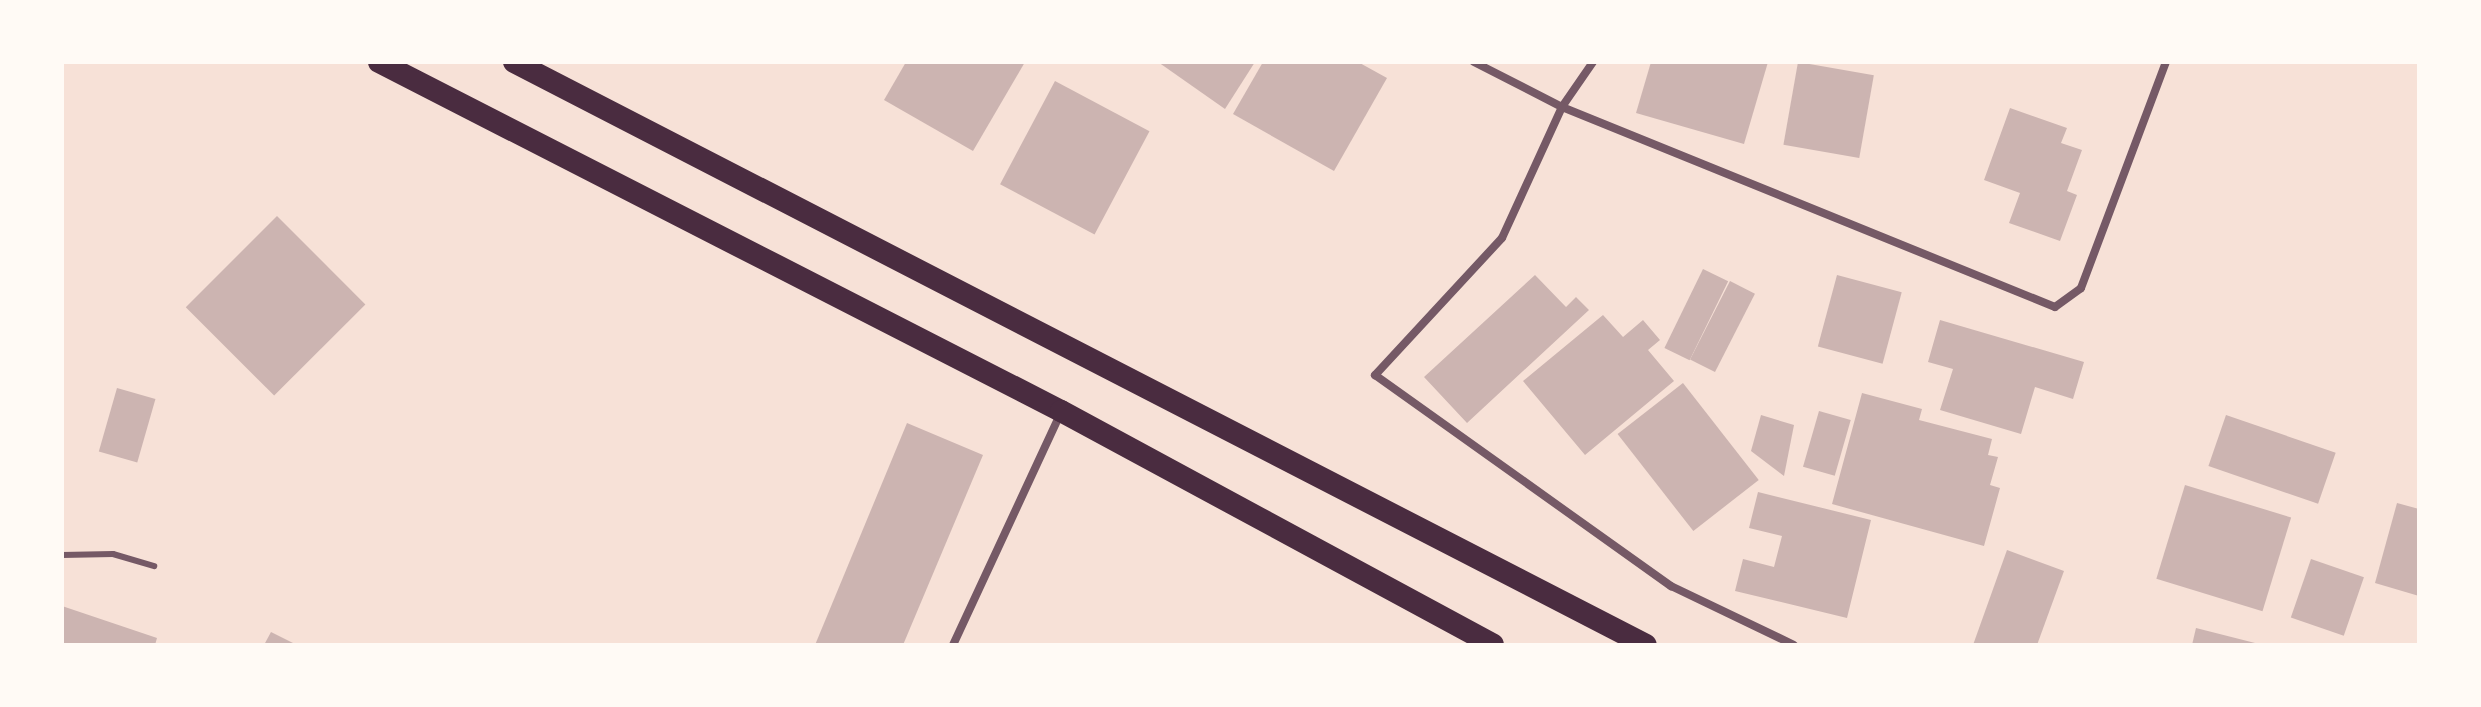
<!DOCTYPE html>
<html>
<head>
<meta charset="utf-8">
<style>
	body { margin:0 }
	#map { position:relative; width:2481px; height:707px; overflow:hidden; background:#f7e1d7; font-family:"Asap Condensed",sans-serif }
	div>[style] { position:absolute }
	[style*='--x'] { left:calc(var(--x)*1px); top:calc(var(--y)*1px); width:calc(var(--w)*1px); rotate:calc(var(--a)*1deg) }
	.building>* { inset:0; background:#ccb4b1; transform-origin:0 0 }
	.service>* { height:6px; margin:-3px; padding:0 3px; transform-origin:3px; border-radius:3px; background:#755966 }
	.minor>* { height:8px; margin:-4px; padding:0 4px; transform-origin:4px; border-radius:4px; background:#755966 }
	.trunk>* { height:22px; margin:-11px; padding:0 11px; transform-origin:11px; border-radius:11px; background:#4a2c40 }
	span { translate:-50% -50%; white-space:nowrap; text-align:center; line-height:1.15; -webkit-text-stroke:6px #fffaf5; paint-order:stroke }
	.frame { position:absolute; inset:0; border:64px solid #fffaf5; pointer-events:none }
</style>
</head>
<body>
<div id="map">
	<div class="building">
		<div style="clip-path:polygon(906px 62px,1025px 62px,973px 151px,884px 100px)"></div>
		<div style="clip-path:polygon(1158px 62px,1255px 62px,1225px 109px)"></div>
		<div style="clip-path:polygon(1263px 62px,1358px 62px,1387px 78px,1334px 171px,1233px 114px)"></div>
		<div style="clip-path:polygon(1651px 62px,1768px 62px,1744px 144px,1636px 113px)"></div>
		<div style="left:1798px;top:62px;width:77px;height:84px;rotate:10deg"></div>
		<div style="left:1055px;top:81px;width:107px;height:117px;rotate:28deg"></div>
		<div style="clip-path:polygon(2010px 108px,2067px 128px,2061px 143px,2082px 150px,2067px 191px,2077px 195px,2060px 241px,2009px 223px,2020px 193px,1984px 180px)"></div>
		<div style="left:277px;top:216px;width:125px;height:129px;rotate:45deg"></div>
		<div style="left:1703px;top:269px;width:28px;height:88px;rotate:26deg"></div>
		<div style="clip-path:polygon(1535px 275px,1566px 307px,1576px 297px,1589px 310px,1467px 423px,1424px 377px)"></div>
		<div style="left:1837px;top:275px;width:67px;height:74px;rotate:15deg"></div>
		<div style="left:1730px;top:281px;width:28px;height:88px;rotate:27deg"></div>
		<div style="clip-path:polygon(1603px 315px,1623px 337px,1643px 320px,1660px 340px,1648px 350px,1674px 381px,1585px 455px,1523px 381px)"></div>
		<div style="clip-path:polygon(1940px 320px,2084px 362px,2073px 399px,2035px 387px,2021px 434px,1940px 410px,1953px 369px,1928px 362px)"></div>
		<div style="left:1683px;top:383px;width:123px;height:83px;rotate:52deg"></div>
		<div style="left:117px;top:388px;width:40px;height:66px;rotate:16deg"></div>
		<div style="clip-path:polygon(1862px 393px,1922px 409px,1919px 420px,1992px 439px,1988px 455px,1998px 457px,1990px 485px,2000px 488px,1984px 546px,1832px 504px)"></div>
		<div style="left:1819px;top:411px;width:33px;height:58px;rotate:16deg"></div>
		<div style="clip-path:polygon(1761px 415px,1794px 425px,1784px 476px,1751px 451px)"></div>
		<div style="left:2226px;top:415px;width:116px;height:54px;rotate:19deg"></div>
		<div style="clip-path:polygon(907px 423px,983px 455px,903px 645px,815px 645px)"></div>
		<div style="left:2185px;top:485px;width:111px;height:98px;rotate:17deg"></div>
		<div style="clip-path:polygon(1758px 492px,1871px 520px,1847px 618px,1735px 591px,1743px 559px,1774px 567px,1782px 536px,1749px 528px)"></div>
		<div style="clip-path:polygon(2397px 503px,2419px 509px,2419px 596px,2375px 583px)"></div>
		<div style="clip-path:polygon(2007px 550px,2064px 571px,2037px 645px,1973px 645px)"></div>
		<div style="left:2311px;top:559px;width:56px;height:62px;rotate:19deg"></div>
		<div style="clip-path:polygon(62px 606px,157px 638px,155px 645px,62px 645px)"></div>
		<div style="clip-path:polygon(2196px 628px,2259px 644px,2258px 645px,2192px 645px)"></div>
		<div style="clip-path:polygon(271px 632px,297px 645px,264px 645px)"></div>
	</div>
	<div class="service">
		<div style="--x:62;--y:555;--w:51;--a:-1.1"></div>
		<div style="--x:113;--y:554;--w:43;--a:16.3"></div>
	</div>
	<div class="minor">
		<div style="--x:1474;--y:62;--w:99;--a:27.1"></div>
		<div style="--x:1562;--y:107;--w:532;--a:22.08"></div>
		<div style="--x:2055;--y:307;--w:32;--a:-36"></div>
		<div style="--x:2081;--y:288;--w:241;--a:-69.4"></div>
		<div style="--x:1593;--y:62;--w:55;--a:124.6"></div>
		<div style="--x:1562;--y:107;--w:144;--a:114.6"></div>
		<div style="--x:1502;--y:238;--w:187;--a:132.8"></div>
		<div style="--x:1375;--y:375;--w:364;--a:35.5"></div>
		<div style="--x:1671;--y:586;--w:136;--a:25.6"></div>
		<div style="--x:953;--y:645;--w:257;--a:-65.1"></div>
	</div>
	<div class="trunk">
		<div style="--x:379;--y:62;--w:766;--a:27.1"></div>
		<div style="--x:1061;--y:411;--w:491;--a:28.4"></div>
		<div style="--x:514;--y:62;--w:1273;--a:27.25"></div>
	</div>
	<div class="frame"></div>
</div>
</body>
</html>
